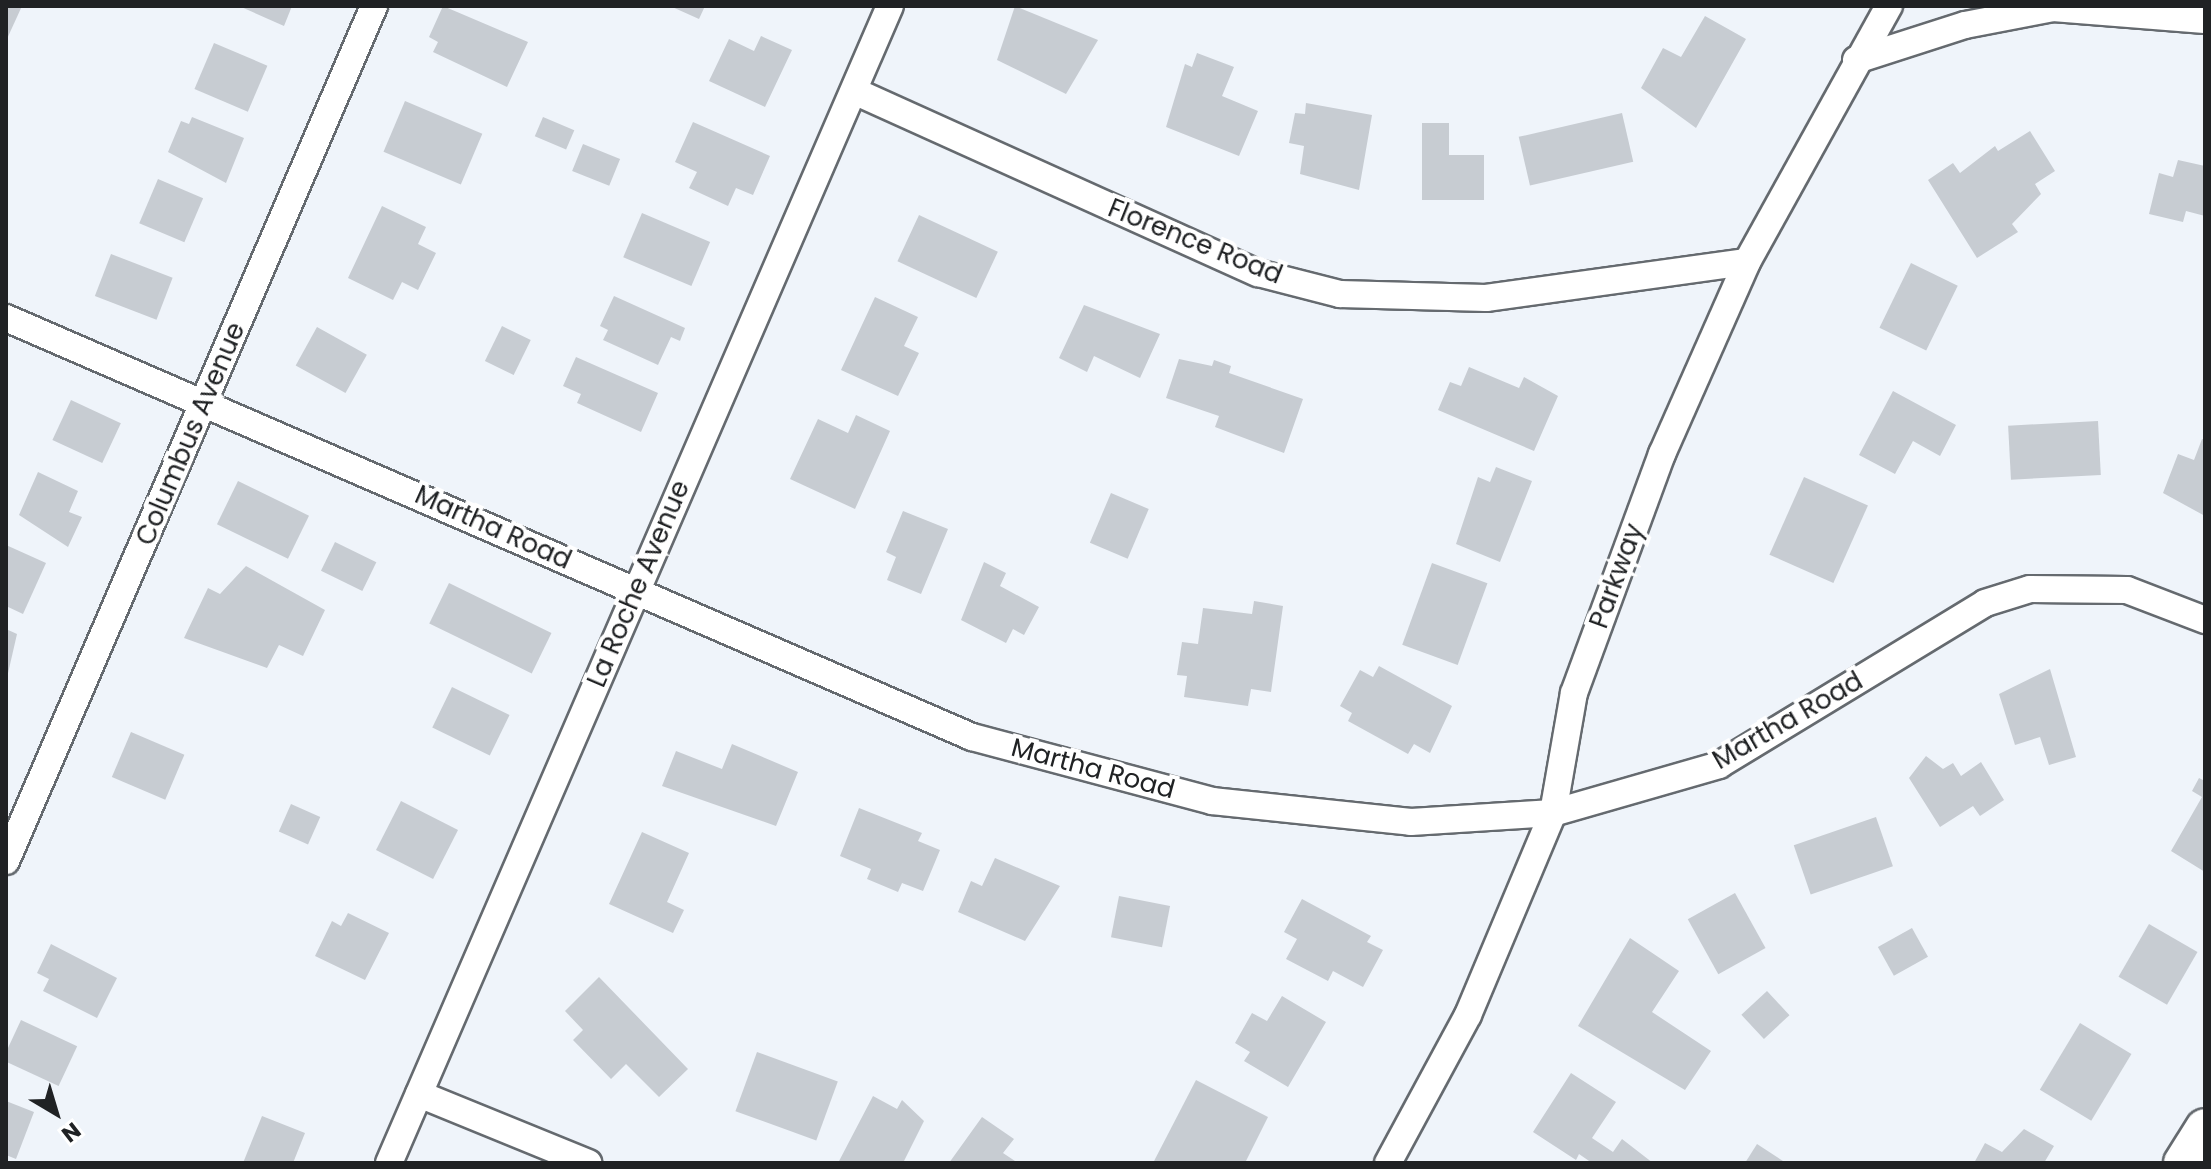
<!DOCTYPE html>
<html>
<head>
<meta charset="utf-8">
<style>
	body { margin:0 }
	#map { position:relative; width:2211px; height:1169px; overflow:hidden; background:#eff4fa; font-family:Poppins,sans-serif }
	div>[style] { position:absolute }
	[style*='--x'] { left:calc(var(--x)*1px); top:calc(var(--y)*1px); width:calc(var(--w)*1px); rotate:calc(var(--a)*1deg) }
	.building>* { inset:0; background:#c7ccd2; transform-origin:0 0 }
	.roads { filter:drop-shadow(2px 0 #656a6f) drop-shadow(-2px 0 #656a6f) drop-shadow(0 2px #656a6f) drop-shadow(0 -2px #656a6f) }
	.street>* { height:26px; margin:-13px; padding:0 13px; transform-origin:13px; border-radius:13px; background:#fff }
	.secondary>* { height:38px; margin:-19px; padding:0 19px; transform-origin:19px; border-radius:19px; background:#fff }
	span { translate:-50% -50%; white-space:nowrap; text-align:center; line-height:1.15; -webkit-text-stroke:8px #fff; paint-order:stroke }
	.street-label { font-size:26px; color:#202224 }
	.frame { position:absolute; inset:0; border:8px solid #202224; pointer-events:none }
	.north { position:absolute; left:16px; top:1073px; width:80px; height:80px; -webkit-text-stroke:6px #fff; paint-order:stroke; rotate:142deg; font-size:22px; font-weight:700; line-height:32px; text-align:center; color:#202224 }
	.north::after { content:''; display:block; margin:auto; width:28px; height:36px; background:#202224; clip-path:polygon(50% 0,100% 100%,50% 72%,0 100%) }
</style>
</head>
<body>
<div id="map">
	<div class="building">
		<div style="clip-path:polygon(6px 6px,22px 6px,6px 41px)"></div>
		<div style="clip-path:polygon(239px 6px,292px 6px,284px 26px)"></div>
		<div style="clip-path:polygon(443px 6px,528px 42px,507px 87px,433px 52px,438px 42px,429px 37px)"></div>
		<div style="clip-path:polygon(670px 6px,705px 6px,699px 19px)"></div>
		<div style="clip-path:polygon(1015px 6px,1098px 40px,1066px 94px,997px 60px)"></div>
		<div style="clip-path:polygon(1705px 16px,1746px 39px,1696px 128px,1641px 88px,1663px 48px,1681px 57px)"></div>
		<div style="clip-path:polygon(761px 36px,792px 50px,765px 107px,709px 81px,729px 39px,754px 51px)"></div>
		<div style="left:214px;top:43px;width:58px;height:50px;rotate:23deg"></div>
		<div style="clip-path:polygon(1197px 53px,1234px 67px,1222px 96px,1258px 111px,1239px 156px,1166px 127px,1185px 64px,1192px 67px)"></div>
		<div style="left:405px;top:101px;width:84px;height:55px;rotate:23deg"></div>
		<div style="clip-path:polygon(1306px 103px,1372px 115px,1359px 190px,1300px 174px,1304px 146px,1289px 143px,1295px 113px,1305px 114px)"></div>
		<div style="left:1622px;top:113px;width:50px;height:106px;rotate:77deg"></div>
		<div style="clip-path:polygon(192px 117px,244px 138px,226px 183px,168px 152px,181px 121px,189px 124px)"></div>
		<div style="left:543px;top:117px;width:34px;height:21px;rotate:23deg"></div>
		<div style="clip-path:polygon(693px 122px,770px 156px,753px 195px,736px 188px,728px 206px,689px 188px,697px 172px,675px 162px)"></div>
		<div style="clip-path:polygon(1422px 123px,1449px 123px,1449px 155px,1484px 155px,1484px 200px,1422px 200px)"></div>
		<div style="clip-path:polygon(2030px 131px,2055px 171px,2035px 184px,2041px 194px,2012px 224px,2018px 232px,1977px 258px,1928px 180px,1953px 163px,1960px 173px,1995px 146px,1998px 151px)"></div>
		<div style="left:583px;top:144px;width:40px;height:29px;rotate:22deg"></div>
		<div style="clip-path:polygon(2178px 160px,2205px 166px,2205px 216px,2186px 211px,2183px 222px,2149px 214px,2159px 173px,2173px 177px)"></div>
		<div style="left:158px;top:179px;width:49px;height:48px;rotate:23deg"></div>
		<div style="clip-path:polygon(382px 206px,426px 227px,418px 244px,436px 253px,418px 290px,402px 282px,393px 300px,348px 278px)"></div>
		<div style="left:642px;top:213px;width:74px;height:48px;rotate:23deg"></div>
		<div style="left:919px;top:215px;width:87px;height:51px;rotate:25deg"></div>
		<div style="left:111px;top:254px;width:66px;height:45px;rotate:21deg"></div>
		<div style="left:1911px;top:263px;width:52px;height:72px;rotate:26deg"></div>
		<div style="clip-path:polygon(614px 296px,685px 328px,680px 341px,671px 337px,658px 365px,603px 340px,608px 330px,600px 326px)"></div>
		<div style="clip-path:polygon(875px 297px,918px 317px,904px 346px,919px 353px,898px 396px,841px 370px)"></div>
		<div style="clip-path:polygon(1084px 305px,1160px 334px,1140px 378px,1094px 356px,1087px 372px,1059px 358px)"></div>
		<div style="left:502px;top:326px;width:32px;height:39px;rotate:26deg"></div>
		<div style="left:317px;top:327px;width:57px;height:44px;rotate:29deg"></div>
		<div style="clip-path:polygon(576px 357px,658px 393px,641px 432px,577px 403px,581px 394px,563px 386px)"></div>
		<div style="clip-path:polygon(1179px 359px,1212px 366px,1214px 360px,1231px 366px,1229px 373px,1303px 399px,1284px 453px,1215px 427px,1219px 416px,1166px 398px)"></div>
		<div style="clip-path:polygon(1469px 367px,1519px 388px,1524px 377px,1558px 396px,1534px 451px,1438px 410px,1450px 382px,1461px 386px)"></div>
		<div style="clip-path:polygon(1893px 391px,1956px 425px,1940px 456px,1913px 441px,1895px 474px,1859px 455px)"></div>
		<div style="left:71px;top:400px;width:55px;height:44px;rotate:25deg"></div>
		<div style="clip-path:polygon(856px 415px,890px 431px,855px 509px,790px 479px,818px 419px,848px 433px)"></div>
		<div style="left:2098px;top:421px;width:54px;height:90px;rotate:87deg"></div>
		<div style="clip-path:polygon(2202px 439px,2205px 440px,2205px 516px,2163px 493px,2178px 454px,2194px 460px)"></div>
		<div style="clip-path:polygon(1496px 467px,1532px 481px,1500px 562px,1456px 544px,1478px 477px,1490px 482px)"></div>
		<div style="clip-path:polygon(38px 472px,78px 491px,69px 512px,82px 517px,68px 547px,19px 515px)"></div>
		<div style="left:1804px;top:477px;width:70px;height:85px;rotate:24deg"></div>
		<div style="left:238px;top:481px;width:79px;height:48px;rotate:26deg"></div>
		<div style="left:1111px;top:493px;width:41px;height:54px;rotate:23deg"></div>
		<div style="clip-path:polygon(903px 511px,948px 529px,921px 594px,887px 580px,896px 557px,886px 552px)"></div>
		<div style="left:335px;top:542px;width:46px;height:32px;rotate:26deg"></div>
		<div style="clip-path:polygon(6px 545px,46px 563px,23px 614px,6px 606px)"></div>
		<div style="clip-path:polygon(984px 562px,1006px 573px,1000px 586px,1039px 607px,1024px 635px,1013px 629px,1006px 643px,961px 620px)"></div>
		<div style="left:1432px;top:563px;width:59px;height:87px;rotate:20deg"></div>
		<div style="clip-path:polygon(246px 566px,325px 610px,303px 656px,279px 645px,267px 668px,184px 638px,208px 588px,220px 594px)"></div>
		<div style="left:449px;top:583px;width:114px;height:45px;rotate:26deg"></div>
		<div style="clip-path:polygon(1254px 601px,1283px 606px,1271px 692px,1251px 689px,1248px 706px,1184px 697px,1187px 676px,1177px 675px,1182px 642px,1198px 644px,1203px 608px,1252px 614px)"></div>
		<div style="clip-path:polygon(6px 629px,17px 634px,6px 682px)"></div>
		<div style="clip-path:polygon(1379px 666px,1452px 706px,1430px 753px,1414px 744px,1408px 754px,1348px 721px,1352px 713px,1340px 706px,1360px 670px,1373px 677px)"></div>
		<div style="clip-path:polygon(2050px 669px,2076px 757px,2049px 765px,2040px 737px,2015px 745px,1999px 694px)"></div>
		<div style="left:452px;top:687px;width:64px;height:45px;rotate:26deg"></div>
		<div style="left:131px;top:732px;width:58px;height:49px;rotate:23deg"></div>
		<div style="clip-path:polygon(732px 744px,798px 772px,776px 826px,662px 786px,676px 751px,722px 769px)"></div>
		<div style="clip-path:polygon(1926px 756px,1943px 769px,1953px 763px,1961px 776px,1981px 762px,2004px 800px,1980px 816px,1973px 806px,1940px 827px,1909px 778px)"></div>
		<div style="clip-path:polygon(2199px 778px,2205px 781px,2205px 872px,2171px 851px,2202px 797px,2192px 791px)"></div>
		<div style="left:401px;top:801px;width:64px;height:55px;rotate:27deg"></div>
		<div style="left:291px;top:804px;width:32px;height:30px;rotate:24deg"></div>
		<div style="clip-path:polygon(859px 808px,922px 833px,918px 841px,940px 850px,923px 891px,902px 883px,898px 892px,867px 879px,871px 869px,840px 856px)"></div>
		<div style="left:1876px;top:817px;width:52px;height:87px;rotate:71deg"></div>
		<div style="clip-path:polygon(642px 832px,689px 853px,667px 902px,684px 910px,673px 933px,609px 904px)"></div>
		<div style="clip-path:polygon(995px 858px,1060px 886px,1025px 941px,958px 912px,971px 881px,982px 886px)"></div>
		<div style="left:1735px;top:893px;width:63px;height:54px;rotate:61deg"></div>
		<div style="left:1119px;top:896px;width:52px;height:42px;rotate:11deg"></div>
		<div style="clip-path:polygon(1302px 899px,1371px 936px,1367px 942px,1383px 950px,1363px 987px,1333px 971px,1328px 981px,1286px 959px,1297px 939px,1284px 932px)"></div>
		<div style="clip-path:polygon(348px 913px,389px 933px,365px 980px,315px 956px,332px 921px,341px 926px)"></div>
		<div style="left:2149px;top:924px;width:56px;height:61px;rotate:30deg"></div>
		<div style="left:1912px;top:928px;width:33px;height:39px;rotate:61deg"></div>
		<div style="clip-path:polygon(1630px 938px,1679px 971px,1652px 1012px,1711px 1051px,1685px 1090px,1578px 1026px)"></div>
		<div style="clip-path:polygon(51px 944px,117px 978px,97px 1018px,43px 991px,49px 979px,37px 973px)"></div>
		<div style="clip-path:polygon(599px 977px,688px 1069px,659px 1097px,626px 1064px,611px 1079px,573px 1040px,583px 1030px,565px 1011px)"></div>
		<div style="left:1767px;top:991px;width:33px;height:35px;rotate:47deg"></div>
		<div style="clip-path:polygon(1282px 996px,1326px 1022px,1288px 1087px,1244px 1061px,1250px 1052px,1235px 1043px,1252px 1013px,1267px 1021px)"></div>
		<div style="left:21px;top:1020px;width:62px;height:44px;rotate:25deg"></div>
		<div style="left:2080px;top:1023px;width:60px;height:78px;rotate:31deg"></div>
		<div style="left:757px;top:1052px;width:86px;height:63px;rotate:20deg"></div>
		<div style="clip-path:polygon(1571px 1073px,1616px 1102px,1592px 1138px,1613px 1152px,1622px 1139px,1653px 1163px,1592px 1163px,1579px 1154px,1576px 1160px,1533px 1132px)"></div>
		<div style="clip-path:polygon(1196px 1080px,1268px 1117px,1245px 1163px,1153px 1163px)"></div>
		<div style="clip-path:polygon(873px 1096px,897px 1109px,902px 1100px,924px 1121px,903px 1163px,838px 1163px)"></div>
		<div style="clip-path:polygon(6px 1101px,34px 1112px,16px 1159px,6px 1155px)"></div>
		<div style="clip-path:polygon(262px 1116px,305px 1133px,293px 1163px,243px 1163px)"></div>
		<div style="clip-path:polygon(982px 1117px,1014px 1139px,1003px 1153px,1018px 1163px,949px 1163px)"></div>
		<div style="clip-path:polygon(2024px 1129px,2054px 1146px,2044px 1163px,1974px 1163px,1985px 1143px,2002px 1152px)"></div>
		<div style="clip-path:polygon(1757px 1144px,1786px 1163px,1745px 1163px)"></div>
	</div>
	<div class="roads">
		<div class="street">
			<div style="--x:1856;--y:60;--w:114;--a:-17.8"></div>
			<div style="--x:1965;--y:25;--w:90;--a:-10.9"></div>
			<div style="--x:2053;--y:8;--w:152;--a:4.5"></div>
			<div style="--x:854;--y:91;--w:443;--a:24.3"></div>
			<div style="--x:1258;--y:273;--w:85;--a:14.4"></div>
			<div style="--x:1340;--y:294;--w:146;--a:1.6"></div>
			<div style="--x:1486;--y:298;--w:263;--a:-7.9"></div>
			<div style="--x:6;--y:318;--w:1053;--a:23.45"></div>
			<div style="--x:972;--y:737;--w:248;--a:14.9"></div>
			<div style="--x:1212;--y:801;--w:200;--a:6"></div>
			<div style="--x:1411;--y:822;--w:142;--a:-3.6"></div>
			<div style="--x:1553;--y:813;--w:173;--a:-16.1"></div>
			<div style="--x:1719;--y:765;--w:311;--a:-31.3"></div>
			<div style="--x:1985;--y:603;--w:47;--a:-17.3"></div>
			<div style="--x:2030;--y:589;--w:97;--a:0.6"></div>
			<div style="--x:2127;--y:590;--w:84;--a:21"></div>
			<div style="--x:6;--y:861;--w:931;--a:-66.71"></div>
			<div style="--x:419;--y:1094;--w:183;--a:22.2"></div>
			<div style="--x:389;--y:1163;--w:1261;--a:-66.59"></div>
			<div style="--x:1388;--y:1163;--w:168;--a:-61.6"></div>
			<div style="--x:1468;--y:1015;--w:219;--a:-67.2"></div>
			<div style="--x:1553;--y:813;--w:122;--a:-80.1"></div>
			<div style="--x:1574;--y:693;--w:255;--a:-69.8"></div>
			<div style="--x:1662;--y:454;--w:210;--a:-66.1"></div>
			<div style="--x:1747;--y:262;--w:293;--a:-61"></div>
		</div>
		<div class="secondary">
			<div style="--x:2183;--y:1163;--w:41;--a:-57.8"></div>
		</div>
	</div>
	<div class="street-label">
		<span style="left:1195px;top:242px;rotate:22deg">Florence Road</span>
		<span style="left:191px;top:434px;rotate:-67deg">Columbus Avenue</span>
		<span style="left:493px;top:528px;rotate:24deg">Martha Road</span>
		<span style="left:1617px;top:576px;rotate:-70deg">Parkway</span>
		<span style="left:639px;top:584px;rotate:-67deg">La Roche Avenue</span>
		<span style="left:1788px;top:721px;rotate:-30deg">Martha Road</span>
		<span style="left:1093px;top:769px;rotate:15deg">Martha Road</span>
	</div>
	<div class="frame"></div>
	<div class="north">N</div>
</div>
</body>
</html>
